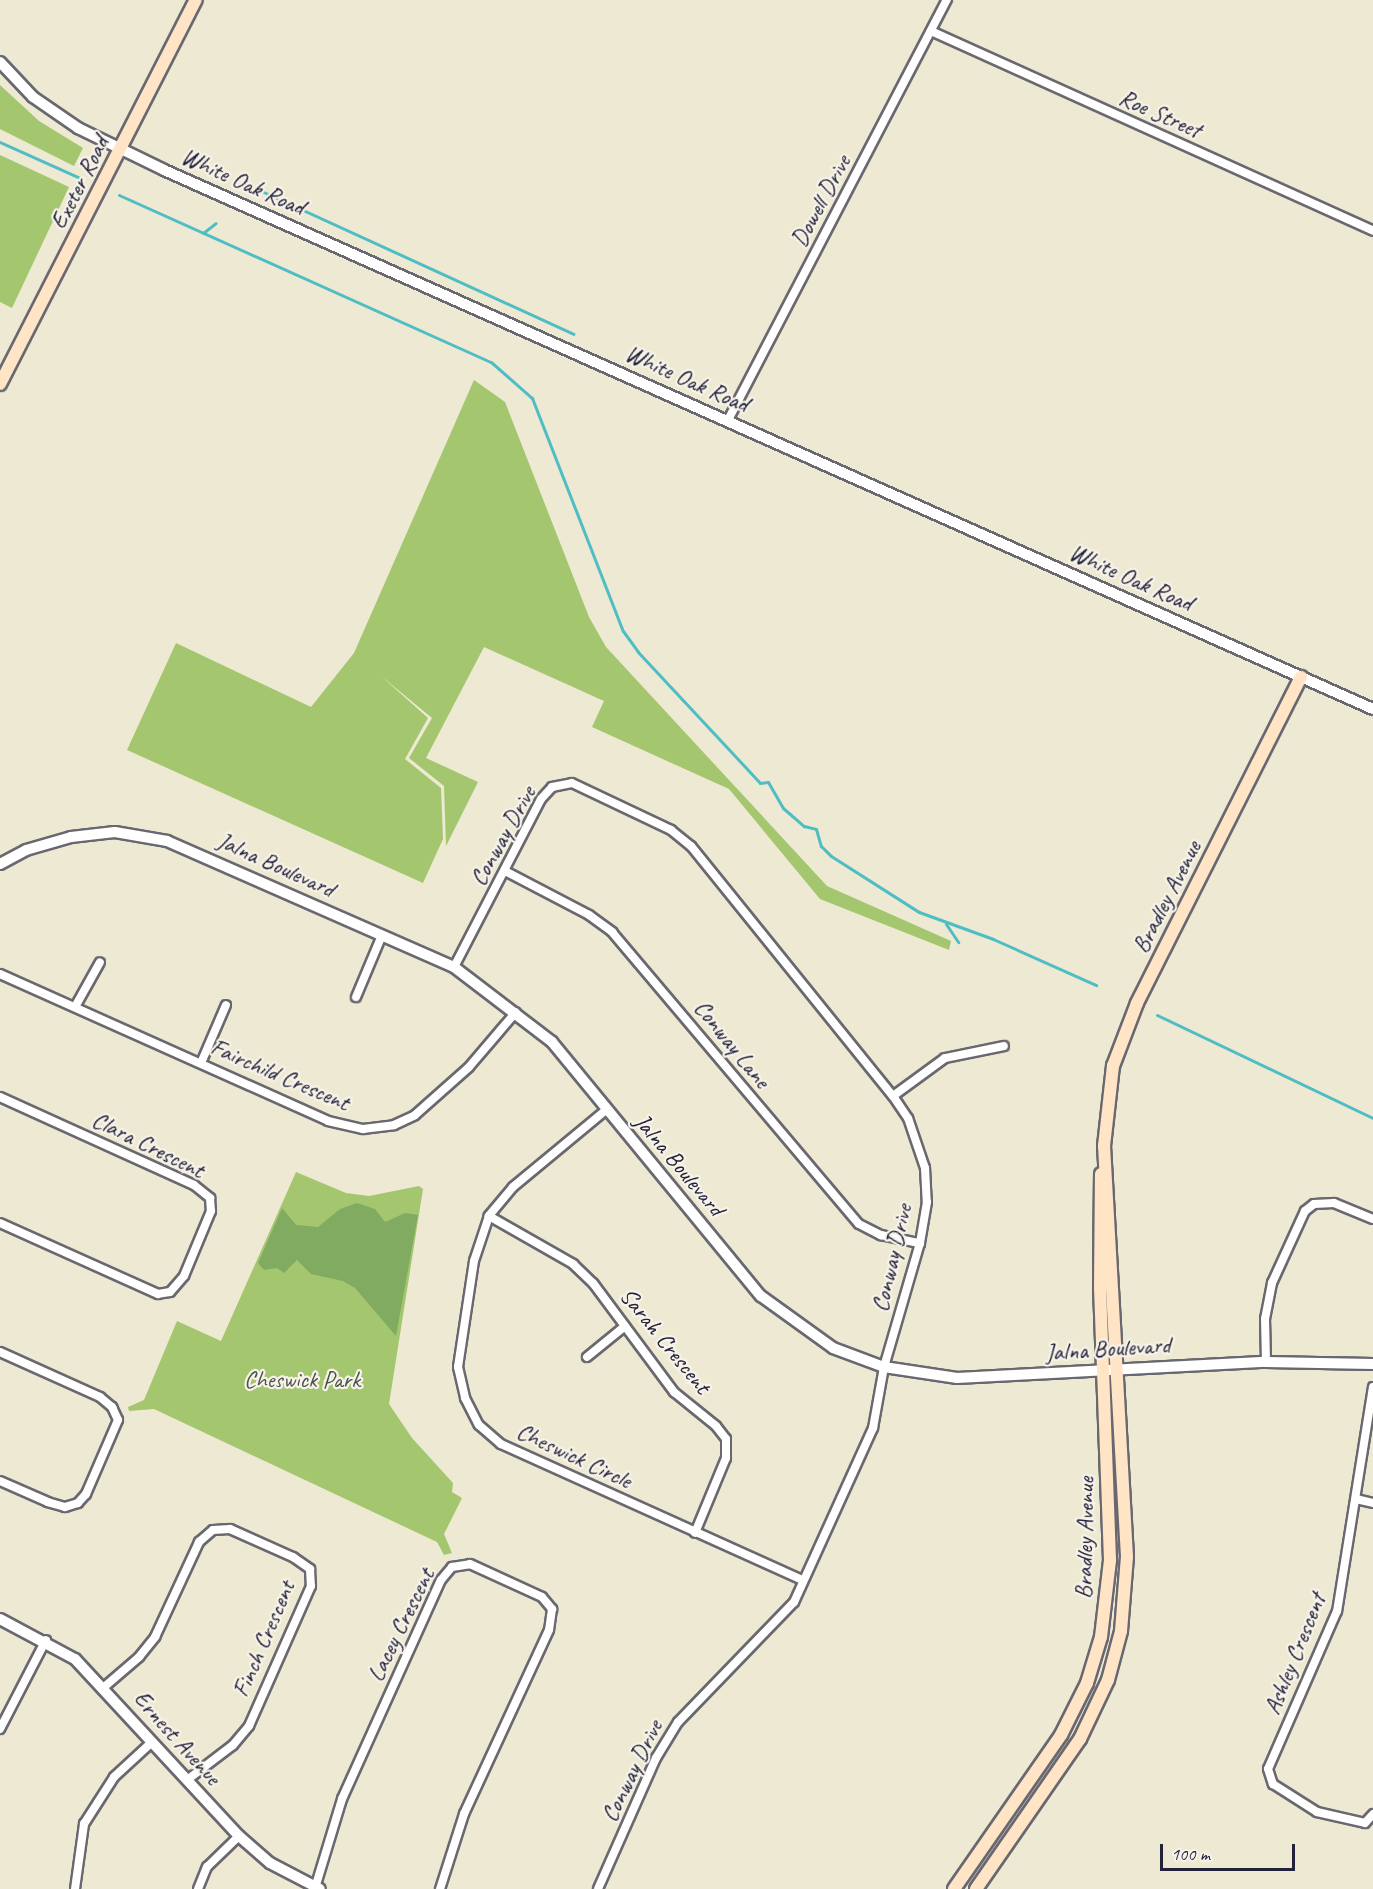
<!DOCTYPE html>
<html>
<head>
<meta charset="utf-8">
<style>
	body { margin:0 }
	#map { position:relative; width:1373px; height:1889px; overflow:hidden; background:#eee9d2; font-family:Caveat,sans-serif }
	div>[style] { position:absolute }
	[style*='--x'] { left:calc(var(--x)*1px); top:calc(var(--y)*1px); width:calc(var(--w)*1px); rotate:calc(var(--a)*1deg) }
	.green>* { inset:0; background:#a3c66f }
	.forest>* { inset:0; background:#82ab62 }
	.stream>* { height:3px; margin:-1.5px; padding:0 1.5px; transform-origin:1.5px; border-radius:1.5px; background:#4fbdc4 }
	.roads { filter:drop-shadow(2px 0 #696870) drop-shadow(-2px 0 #696870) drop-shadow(0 2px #696870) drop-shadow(0 -2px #696870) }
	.minor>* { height:8px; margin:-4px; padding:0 4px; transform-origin:4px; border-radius:4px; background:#fff }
	.tertiary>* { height:10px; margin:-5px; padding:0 5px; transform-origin:5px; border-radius:5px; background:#fff }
	.secondary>* { height:12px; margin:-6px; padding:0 6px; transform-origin:6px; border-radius:6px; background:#ffe4c6 }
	span { translate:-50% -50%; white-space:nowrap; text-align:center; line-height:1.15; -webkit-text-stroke:4.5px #f7f3e8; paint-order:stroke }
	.street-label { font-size:24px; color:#22223b }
	.park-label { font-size:24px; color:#49534b }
	.scale { position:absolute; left:1160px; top:1844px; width:135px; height:27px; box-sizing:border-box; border:3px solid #22223b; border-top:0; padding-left:8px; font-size:18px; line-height:21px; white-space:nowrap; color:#22223b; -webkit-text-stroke:4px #f7f3e8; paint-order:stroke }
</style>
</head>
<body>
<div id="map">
	<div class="green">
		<div style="clip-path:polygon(0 85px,39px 121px,83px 148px,74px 166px,0 129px)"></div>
		<div style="clip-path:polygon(0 155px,69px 187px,12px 308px,0 302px)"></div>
		<div style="clip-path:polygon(474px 380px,505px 402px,589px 617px,606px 647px,827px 886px,951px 941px,949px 950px,820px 899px,729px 789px,592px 727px,604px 701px,484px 647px,426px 758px,478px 782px,446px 846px,444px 786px,409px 758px,432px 718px,381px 676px,428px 718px,405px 759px,441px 788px,443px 839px,423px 883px,127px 750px,176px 643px,311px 707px,354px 653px)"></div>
		<div style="clip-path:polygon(296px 1172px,346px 1193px,369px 1196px,419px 1186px,423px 1189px,389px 1404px,412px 1438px,453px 1483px,452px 1492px,462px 1498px,444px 1534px,452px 1553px,444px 1555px,437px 1542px,154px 1409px,129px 1411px,128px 1407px,144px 1400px,177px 1321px,221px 1341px)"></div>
	</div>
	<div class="forest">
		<div style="clip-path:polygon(357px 1203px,375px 1209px,385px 1222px,405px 1213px,418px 1215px,396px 1336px,355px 1288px,343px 1281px,311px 1274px,297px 1260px,284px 1273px,277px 1268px,264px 1270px,258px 1263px,282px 1208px,296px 1225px,318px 1227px,340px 1209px)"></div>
	</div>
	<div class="stream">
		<div style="--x:0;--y:142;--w:88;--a:24.2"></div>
		<div style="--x:257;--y:189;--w:348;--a:24.6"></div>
		<div style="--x:119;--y:195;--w:408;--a:24.2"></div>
		<div style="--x:491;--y:362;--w:55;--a:41.3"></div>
		<div style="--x:532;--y:398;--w:250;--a:68.7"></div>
		<div style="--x:623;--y:631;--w:26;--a:54"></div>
		<div style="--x:638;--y:652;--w:179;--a:47"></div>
		<div style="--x:760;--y:783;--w:8;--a:-7"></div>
		<div style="--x:768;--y:782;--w:30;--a:60"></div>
		<div style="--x:783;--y:808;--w:28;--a:41"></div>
		<div style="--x:804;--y:826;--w:12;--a:14"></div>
		<div style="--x:816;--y:829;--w:18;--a:74"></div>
		<div style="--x:821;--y:846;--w:14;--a:45"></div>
		<div style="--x:831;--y:856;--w:104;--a:32.5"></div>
		<div style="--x:919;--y:912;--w:79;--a:20"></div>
		<div style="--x:993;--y:939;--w:113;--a:24.1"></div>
		<div style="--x:203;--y:233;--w:16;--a:-38"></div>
		<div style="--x:946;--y:924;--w:22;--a:56"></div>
		<div style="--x:1157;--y:1015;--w:239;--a:25.5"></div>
	</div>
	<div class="roads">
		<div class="minor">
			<div style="--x:931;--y:31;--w:485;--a:24.3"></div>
			<div style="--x:728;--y:420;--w:474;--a:-62.5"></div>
			<div style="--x:505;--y:871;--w:95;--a:27.6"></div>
			<div style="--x:589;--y:915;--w:29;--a:36"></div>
			<div style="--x:612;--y:932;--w:382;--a:49.8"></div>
			<div style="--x:859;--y:1224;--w:25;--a:27"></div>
			<div style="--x:881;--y:1235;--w:40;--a:12"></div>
			<div style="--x:454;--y:967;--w:189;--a:-62.6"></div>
			<div style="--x:541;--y:799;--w:16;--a:-47"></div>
			<div style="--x:552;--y:787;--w:20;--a:-11"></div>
			<div style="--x:572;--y:783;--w:110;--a:25.4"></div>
			<div style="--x:671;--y:830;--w:26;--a:39"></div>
			<div style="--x:691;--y:846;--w:321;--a:51.1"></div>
			<div style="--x:893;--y:1096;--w:27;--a:56"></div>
			<div style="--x:908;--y:1118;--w:53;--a:71.2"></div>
			<div style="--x:925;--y:1168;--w:34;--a:87"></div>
			<div style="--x:927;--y:1202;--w:42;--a:99.7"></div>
			<div style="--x:920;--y:1243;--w:129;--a:106.2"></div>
			<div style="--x:884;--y:1367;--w:62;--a:100.2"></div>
			<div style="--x:873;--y:1428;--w:191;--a:114.4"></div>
			<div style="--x:794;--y:1602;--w:167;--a:134"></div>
			<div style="--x:678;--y:1722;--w:42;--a:121.4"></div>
			<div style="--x:656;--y:1758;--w:143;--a:113.9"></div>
			<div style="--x:0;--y:974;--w:359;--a:24.1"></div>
			<div style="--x:328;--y:1121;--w:36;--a:13"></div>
			<div style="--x:363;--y:1129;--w:31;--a:-7"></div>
			<div style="--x:394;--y:1125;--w:23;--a:-25"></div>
			<div style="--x:415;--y:1115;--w:72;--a:-41.6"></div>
			<div style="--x:469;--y:1067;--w:72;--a:-49.5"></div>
			<div style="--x:356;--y:997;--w:67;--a:-67.2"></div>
			<div style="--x:75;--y:1007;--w:51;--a:-60.9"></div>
			<div style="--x:201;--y:1063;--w:63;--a:-66.7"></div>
			<div style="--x:893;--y:1096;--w:64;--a:-36.2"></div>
			<div style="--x:945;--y:1058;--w:60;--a:-11.5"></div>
			<div style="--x:0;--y:1097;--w:213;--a:24.4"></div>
			<div style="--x:194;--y:1185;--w:21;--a:39"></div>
			<div style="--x:210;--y:1198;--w:13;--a:86"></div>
			<div style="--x:211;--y:1211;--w:70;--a:112.6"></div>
			<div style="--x:184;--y:1276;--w:21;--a:131"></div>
			<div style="--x:170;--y:1292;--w:12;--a:171"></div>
			<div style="--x:158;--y:1294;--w:173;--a:-155.8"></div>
			<div style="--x:606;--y:1110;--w:121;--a:140.4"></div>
			<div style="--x:513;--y:1187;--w:38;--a:130"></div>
			<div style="--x:489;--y:1216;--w:47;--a:108.4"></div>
			<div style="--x:474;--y:1261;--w:107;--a:98.6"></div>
			<div style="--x:458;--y:1367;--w:32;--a:77"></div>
			<div style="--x:465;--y:1398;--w:30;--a:63"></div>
			<div style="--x:479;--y:1425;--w:29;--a:41"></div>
			<div style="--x:501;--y:1444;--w:330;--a:24.3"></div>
			<div style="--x:489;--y:1216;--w:97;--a:29.7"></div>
			<div style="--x:573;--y:1264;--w:28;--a:44"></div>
			<div style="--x:593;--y:1283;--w:136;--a:53.4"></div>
			<div style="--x:674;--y:1392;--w:54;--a:39"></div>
			<div style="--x:716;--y:1426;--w:16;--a:52"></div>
			<div style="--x:726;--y:1439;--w:19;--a:90"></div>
			<div style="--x:726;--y:1458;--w:81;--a:112.5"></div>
			<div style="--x:0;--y:1352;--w:110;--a:24.2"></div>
			<div style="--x:100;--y:1397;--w:16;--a:40"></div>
			<div style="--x:112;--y:1407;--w:14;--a:65"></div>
			<div style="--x:118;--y:1420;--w:81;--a:113.4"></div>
			<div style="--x:86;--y:1494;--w:12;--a:132"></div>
			<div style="--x:78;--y:1503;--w:14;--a:163"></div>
			<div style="--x:65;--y:1507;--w:18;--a:-164"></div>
			<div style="--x:48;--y:1502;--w:52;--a:-156.4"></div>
			<div style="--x:587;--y:1357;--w:49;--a:-39.2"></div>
			<div style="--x:1266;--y:1362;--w:43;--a:-91.3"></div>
			<div style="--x:1265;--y:1319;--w:37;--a:-79"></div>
			<div style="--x:1272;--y:1283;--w:79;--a:-65.4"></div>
			<div style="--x:1305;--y:1211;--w:11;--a:-38"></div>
			<div style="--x:1314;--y:1204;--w:20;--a:-3"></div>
			<div style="--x:1334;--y:1203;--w:42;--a:22.3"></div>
			<div style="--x:1373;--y:1387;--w:227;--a:99.1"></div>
			<div style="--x:1337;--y:1611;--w:172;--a:113.6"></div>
			<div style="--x:1268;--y:1769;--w:16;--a:72"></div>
			<div style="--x:1273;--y:1784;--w:52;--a:32.5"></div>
			<div style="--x:1317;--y:1812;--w:49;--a:12.9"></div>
			<div style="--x:1365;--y:1823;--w:12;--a:-48"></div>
			<div style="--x:1356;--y:1499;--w:17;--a:13"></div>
			<div style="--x:103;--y:1688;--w:48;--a:-40.7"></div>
			<div style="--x:139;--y:1657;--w:26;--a:-51"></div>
			<div style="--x:155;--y:1637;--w:105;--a:-65.1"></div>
			<div style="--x:199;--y:1542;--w:18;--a:-41"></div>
			<div style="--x:213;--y:1530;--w:17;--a:-3"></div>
			<div style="--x:230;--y:1529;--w:69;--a:24"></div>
			<div style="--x:293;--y:1557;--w:21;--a:35"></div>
			<div style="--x:310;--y:1569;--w:17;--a:87"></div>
			<div style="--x:311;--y:1586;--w:153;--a:113.9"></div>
			<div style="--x:249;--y:1726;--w:25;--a:130"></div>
			<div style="--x:233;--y:1745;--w:58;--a:142.7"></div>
			<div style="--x:0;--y:1729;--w:100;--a:-62.7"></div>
			<div style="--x:315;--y:1888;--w:93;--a:-73.1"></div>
			<div style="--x:342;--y:1799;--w:240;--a:-65.7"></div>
			<div style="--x:441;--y:1580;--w:17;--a:-50"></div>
			<div style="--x:452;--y:1567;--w:18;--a:-9"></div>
			<div style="--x:470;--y:1564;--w:79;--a:24.6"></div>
			<div style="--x:542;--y:1597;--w:16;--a:50"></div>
			<div style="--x:552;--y:1609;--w:21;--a:98"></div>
			<div style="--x:549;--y:1630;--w:203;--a:114.8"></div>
			<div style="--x:464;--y:1814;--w:79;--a:107.7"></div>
			<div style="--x:75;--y:1889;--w:66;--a:-82.1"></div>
			<div style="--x:84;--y:1824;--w:56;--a:-57.4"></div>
			<div style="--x:114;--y:1777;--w:52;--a:-42.6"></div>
			<div style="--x:198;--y:1889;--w:24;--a:-68"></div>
			<div style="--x:207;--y:1867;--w:45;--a:-44.1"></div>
		</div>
		<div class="tertiary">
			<div style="--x:0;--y:62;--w:48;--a:46.7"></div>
			<div style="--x:33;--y:97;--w:55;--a:34.6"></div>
			<div style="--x:78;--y:128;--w:96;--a:26"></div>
			<div style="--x:164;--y:170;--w:1324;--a:24.03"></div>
			<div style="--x:0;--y:864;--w:30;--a:-28"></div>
			<div style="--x:26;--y:850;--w:47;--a:-16.1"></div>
			<div style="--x:71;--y:837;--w:44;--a:-6.5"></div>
			<div style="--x:115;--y:832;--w:53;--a:9.8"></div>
			<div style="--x:167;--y:841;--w:313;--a:23.7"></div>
			<div style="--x:454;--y:967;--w:123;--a:37.4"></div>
			<div style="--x:552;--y:1042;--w:329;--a:50.6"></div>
			<div style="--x:761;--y:1296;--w:89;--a:35.8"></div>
			<div style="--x:833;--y:1348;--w:54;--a:20.4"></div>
			<div style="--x:884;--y:1367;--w:74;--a:8.6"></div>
			<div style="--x:957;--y:1378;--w:309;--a:-3"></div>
			<div style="--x:1266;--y:1362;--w:107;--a:1.1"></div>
			<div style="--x:0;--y:1619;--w:85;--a:28.1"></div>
			<div style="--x:75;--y:1659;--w:241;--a:47.2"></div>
			<div style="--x:239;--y:1836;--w:41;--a:41.1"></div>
			<div style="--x:270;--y:1863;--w:56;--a:27.5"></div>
		</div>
		<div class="secondary">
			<div style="--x:0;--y:384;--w:431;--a:-63"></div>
			<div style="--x:954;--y:1889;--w:188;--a:-55.2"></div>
			<div style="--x:1061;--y:1735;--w:58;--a:-63.4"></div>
			<div style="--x:1087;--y:1683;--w:48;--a:-73.1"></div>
			<div style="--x:1101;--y:1637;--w:78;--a:-83.3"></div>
			<div style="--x:1110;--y:1560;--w:273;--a:-92.1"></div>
			<div style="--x:1100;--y:1287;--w:113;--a:-89.5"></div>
			<div style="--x:976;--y:1889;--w:183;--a:-55.3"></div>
			<div style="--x:1080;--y:1739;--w:65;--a:-64.6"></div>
			<div style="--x:1108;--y:1680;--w:51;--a:-75.1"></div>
			<div style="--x:1121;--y:1631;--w:74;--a:-85.4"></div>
			<div style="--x:1127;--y:1557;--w:412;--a:-93.2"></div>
			<div style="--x:1104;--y:1146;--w:81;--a:-83.6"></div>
			<div style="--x:1113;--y:1066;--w:67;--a:-69.1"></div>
			<div style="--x:1137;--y:1003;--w:365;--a:-63.3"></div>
		</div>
	</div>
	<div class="street-label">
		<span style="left:1160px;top:114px;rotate:24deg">Roe Street</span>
		<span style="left:243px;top:182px;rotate:24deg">White Oak Road</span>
		<span style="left:80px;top:183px;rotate:-63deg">Exeter Road</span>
		<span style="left:821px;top:201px;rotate:-62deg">Dowell Drive</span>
		<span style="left:687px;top:379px;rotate:24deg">White Oak Road</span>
		<span style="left:1131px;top:578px;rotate:24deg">White Oak Road</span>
		<span style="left:503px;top:836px;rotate:-61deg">Conway Drive</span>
		<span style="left:276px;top:865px;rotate:24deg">Jalna Boulevard</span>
		<span style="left:1167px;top:897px;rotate:-63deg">Bradley Avenue</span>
		<span style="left:732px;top:1044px;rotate:51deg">Conway Lane</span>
		<span style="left:280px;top:1075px;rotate:23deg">Fairchild Crescent</span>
		<span style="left:148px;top:1145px;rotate:26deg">Clara Crescent</span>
		<span style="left:679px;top:1165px;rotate:50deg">Jalna Boulevard</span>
		<span style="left:892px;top:1258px;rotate:-77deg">Conway Drive</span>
		<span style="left:665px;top:1341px;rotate:51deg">Sarah Crescent</span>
		<span style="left:1108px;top:1349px;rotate:-4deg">Jalna Boulevard</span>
		<span style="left:574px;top:1456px;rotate:25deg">Cheswick Circle</span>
		<span style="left:1085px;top:1538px;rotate:-89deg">Bradley Avenue</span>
		<span style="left:401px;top:1625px;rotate:-64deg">Lacey Crescent</span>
		<span style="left:264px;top:1639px;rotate:-67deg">Finch Crescent</span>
		<span style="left:1295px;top:1654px;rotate:-68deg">Ashley Crescent</span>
		<span style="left:177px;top:1738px;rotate:48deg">Ernest Avenue</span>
		<span style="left:632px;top:1771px;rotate:-64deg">Conway Drive</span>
	</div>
	<div class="park-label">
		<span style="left:302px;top:1380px">Cheswick Park</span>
	</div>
	<div class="scale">100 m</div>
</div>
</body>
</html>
